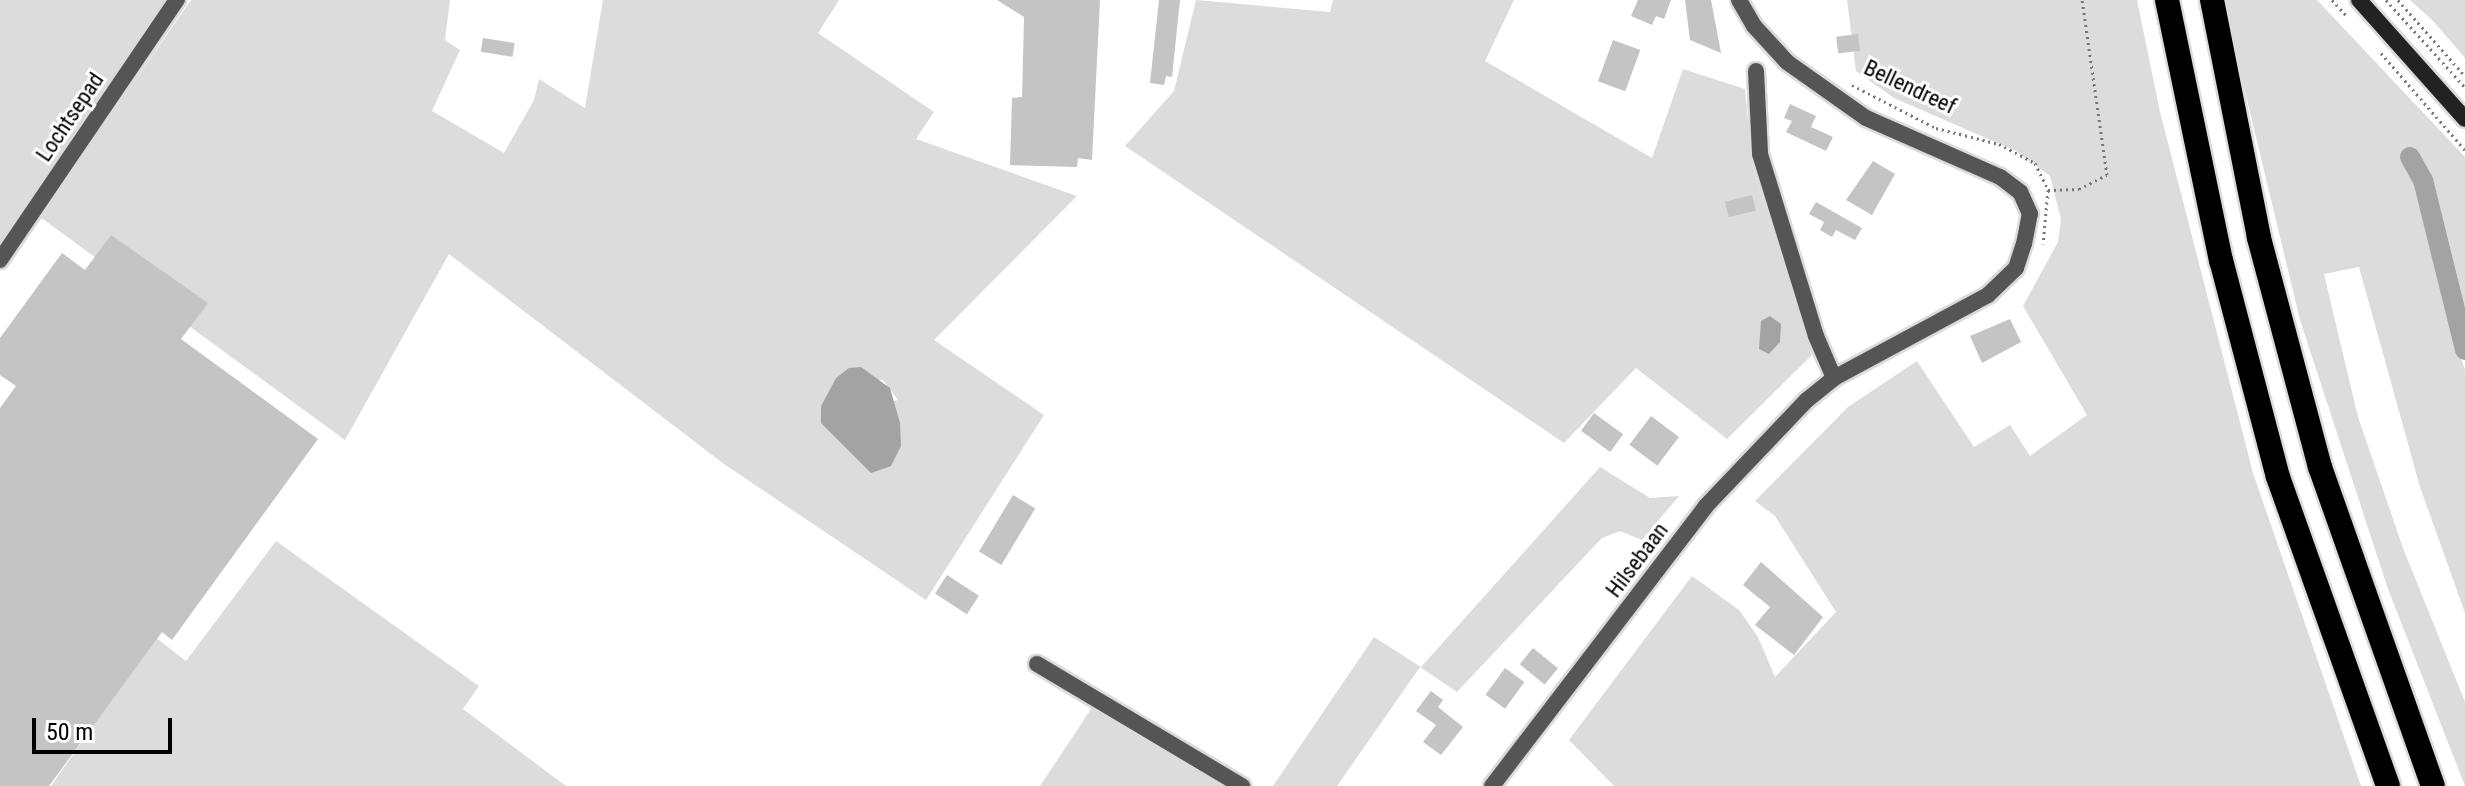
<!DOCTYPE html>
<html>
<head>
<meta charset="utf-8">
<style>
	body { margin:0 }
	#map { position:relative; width:2465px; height:786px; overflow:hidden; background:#fff; font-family:"Roboto Condensed",sans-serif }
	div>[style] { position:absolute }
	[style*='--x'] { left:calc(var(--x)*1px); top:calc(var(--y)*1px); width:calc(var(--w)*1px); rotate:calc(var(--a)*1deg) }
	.green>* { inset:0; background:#dcdcdc }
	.water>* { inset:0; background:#a3a3a3 }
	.canal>* { height:20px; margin:-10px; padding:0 10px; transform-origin:10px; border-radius:10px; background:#a3a3a3 }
	.building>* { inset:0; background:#c4c4c4; transform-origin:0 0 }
	.path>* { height:3px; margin-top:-1.5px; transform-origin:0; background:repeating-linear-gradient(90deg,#777 0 2px,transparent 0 6px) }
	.roads { filter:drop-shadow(2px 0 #dbdbdb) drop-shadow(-2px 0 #dbdbdb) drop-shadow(0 2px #dbdbdb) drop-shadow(0 -2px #dbdbdb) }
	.minor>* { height:16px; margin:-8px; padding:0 8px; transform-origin:8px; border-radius:8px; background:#555 }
	.secondary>* { height:16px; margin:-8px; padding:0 8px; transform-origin:8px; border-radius:8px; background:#222 }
	.motorway>* { height:24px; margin:-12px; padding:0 12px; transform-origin:12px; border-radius:12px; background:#000 }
	span { translate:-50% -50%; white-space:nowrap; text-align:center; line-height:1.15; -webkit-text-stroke:6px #fff; paint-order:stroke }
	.street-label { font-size:22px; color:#000 }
	.scale { position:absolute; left:32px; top:718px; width:140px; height:36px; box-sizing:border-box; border:4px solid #000; border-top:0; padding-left:10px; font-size:24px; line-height:28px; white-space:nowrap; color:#000; -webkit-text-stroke:6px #fff; paint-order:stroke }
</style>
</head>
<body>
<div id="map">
	<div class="green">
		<div style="clip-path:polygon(0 0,172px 0,0 250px)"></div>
		<div style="clip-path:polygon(evenodd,191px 0,450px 0,445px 40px,460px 50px,432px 111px,504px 153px,534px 100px,539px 79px,585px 108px,603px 0,839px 0,818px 33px,934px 112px,916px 139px,1077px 196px,934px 340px,1044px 415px,926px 600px,724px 464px,449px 254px,345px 440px,40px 217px,191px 0,836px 378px,883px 380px,898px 400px,821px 423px,821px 406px,836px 378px)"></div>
		<div style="clip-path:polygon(1196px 0,1330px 12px,1333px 0,1514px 0,1485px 61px,1652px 158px,1683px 69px,1745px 89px,1752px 164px,1812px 355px,1727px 439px,1636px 368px,1564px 443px,1125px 146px,1174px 91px)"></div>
		<div style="clip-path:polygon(1847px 0,2137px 0,2160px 112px,2253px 473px,2361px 786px,1614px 786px,1569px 740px,1692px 576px,1739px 610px,1758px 637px,1775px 677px,1836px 612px,1775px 516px,1755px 501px,1848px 407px,1917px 361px,1974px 447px,2010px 425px,2030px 456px,2087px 415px,2023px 306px,2058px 242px,2061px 219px,2050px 176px,2016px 151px,1894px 98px,1856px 71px)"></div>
		<div style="clip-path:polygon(2223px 0,2317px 0,2465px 157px,2465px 353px,2460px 355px,2465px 370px,2465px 613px,2420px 487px,2359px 267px,2324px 274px,2358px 417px,2403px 548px,2465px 702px,2465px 786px,2388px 589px,2300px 320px)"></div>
		<div style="clip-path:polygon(2410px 0,2465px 0,2465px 58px,2434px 22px)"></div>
		<div style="clip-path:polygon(1600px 467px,1650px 498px,1679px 496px,1642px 540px,1620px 531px,1602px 538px,1457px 692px,1420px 667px,1337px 786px,1273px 786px,1374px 637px,1421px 667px)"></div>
		<div style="clip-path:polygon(276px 541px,479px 686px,463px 709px,566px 786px,51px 786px,155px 637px,186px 661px)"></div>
		<div style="clip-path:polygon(1093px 706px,1230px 786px,1040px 786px)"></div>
	</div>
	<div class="water">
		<div style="clip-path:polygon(1770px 316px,1781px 324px,1780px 342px,1769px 354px,1759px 349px,1761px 321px)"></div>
		<div style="clip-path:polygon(861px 367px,890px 388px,900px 423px,901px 446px,891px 466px,871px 473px,821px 423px,821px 406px,836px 378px,849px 368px)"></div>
	</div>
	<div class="canal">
		<div style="--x:2410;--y:157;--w:26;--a:61"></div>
		<div style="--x:2423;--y:180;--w:175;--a:76.1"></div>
	</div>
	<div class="building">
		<div style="clip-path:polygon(997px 0,1100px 0,1092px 160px,1078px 158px,1077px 167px,1010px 165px,1012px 98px,1022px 97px,1024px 17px)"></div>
		<div style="clip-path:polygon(1159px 0,1180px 0,1172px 77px,1166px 76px,1164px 85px,1150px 83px)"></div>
		<div style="clip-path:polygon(1638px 0,1671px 0,1664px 19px,1656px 16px,1652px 25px,1631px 16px)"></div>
		<div style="clip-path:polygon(1685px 0,1711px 0,1721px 53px,1690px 40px)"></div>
		<div style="left:1858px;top:34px;width:17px;height:22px;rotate:83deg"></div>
		<div style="left:483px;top:38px;width:32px;height:14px;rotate:9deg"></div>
		<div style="left:1613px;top:40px;width:29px;height:44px;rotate:20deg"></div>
		<div style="clip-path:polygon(1790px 104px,1816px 116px,1811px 127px,1833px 137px,1826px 151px,1786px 132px,1792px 121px,1784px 118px)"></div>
		<div style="clip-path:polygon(1873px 161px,1895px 174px,1872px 215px,1846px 200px)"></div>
		<div style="left:1752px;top:195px;width:16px;height:28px;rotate:76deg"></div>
		<div style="clip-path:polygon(1816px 202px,1862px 228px,1855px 240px,1836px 230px,1832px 237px,1820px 230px,1824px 222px,1809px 214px)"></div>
		<div style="clip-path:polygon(111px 235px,208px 303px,181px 339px,318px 439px,172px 640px,162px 632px,49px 786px,0 786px,0 408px,16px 386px,0 375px,0 338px,62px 253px,85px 270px)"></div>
		<div style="clip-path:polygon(2010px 319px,2021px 342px,1982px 363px,1970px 336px)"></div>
		<div style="left:1594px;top:413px;width:36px;height:22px;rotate:36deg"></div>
		<div style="left:1651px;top:416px;width:35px;height:36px;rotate:37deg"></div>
		<div style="left:1013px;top:495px;width:26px;height:66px;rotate:31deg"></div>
		<div style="clip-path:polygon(1761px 562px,1823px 617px,1794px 655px,1755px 625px,1770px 607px,1743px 585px)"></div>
		<div style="left:947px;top:575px;width:38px;height:22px;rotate:33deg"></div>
		<div style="left:1533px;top:648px;width:32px;height:21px;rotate:39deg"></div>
		<div style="left:1505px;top:668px;width:24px;height:33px;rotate:36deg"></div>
		<div style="clip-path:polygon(1431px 691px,1443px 700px,1438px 707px,1463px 727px,1441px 755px,1423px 742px,1436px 725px,1416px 711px)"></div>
	</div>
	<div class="path">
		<div style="--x:2332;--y:0;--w:21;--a:47"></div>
		<div style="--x:2386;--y:0;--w:118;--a:47.8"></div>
		<div style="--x:2398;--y:0;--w:101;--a:48.6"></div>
		<div style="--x:2381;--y:53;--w:128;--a:49.1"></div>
		<div style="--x:1852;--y:85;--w:94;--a:27.1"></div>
		<div style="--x:1936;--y:128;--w:65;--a:14.3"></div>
		<div style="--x:1999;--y:144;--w:41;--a:27.8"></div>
		<div style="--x:2035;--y:163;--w:30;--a:64"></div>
		<div style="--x:2048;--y:190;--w:54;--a:95.3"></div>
		<div style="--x:2048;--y:190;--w:31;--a:-2"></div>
		<div style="--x:2079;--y:189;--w:31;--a:-27"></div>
		<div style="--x:2107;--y:175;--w:177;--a:-98.1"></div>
	</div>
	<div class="roads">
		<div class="minor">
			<div style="--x:1756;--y:71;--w:83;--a:87.2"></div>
			<div style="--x:1760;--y:154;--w:190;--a:72.9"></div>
			<div style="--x:1816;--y:336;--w:46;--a:66.8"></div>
			<div style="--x:0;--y:260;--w:315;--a:-55.8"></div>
			<div style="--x:1037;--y:664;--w:239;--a:30.8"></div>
			<div style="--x:1492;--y:786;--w:351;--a:-52.6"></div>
			<div style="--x:1705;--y:507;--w:148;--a:-46.4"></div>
			<div style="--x:1807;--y:400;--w:35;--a:-39"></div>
			<div style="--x:1834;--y:378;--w:175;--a:-28.3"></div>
			<div style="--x:1988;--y:295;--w:39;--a:-44"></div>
			<div style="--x:2016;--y:268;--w:25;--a:-72"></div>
			<div style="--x:2024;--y:244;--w:31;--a:-79"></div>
			<div style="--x:2030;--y:214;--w:24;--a:-114"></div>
			<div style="--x:2020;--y:192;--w:25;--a:-143"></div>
			<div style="--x:2000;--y:177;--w:146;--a:-156.2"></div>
			<div style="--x:1866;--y:118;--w:97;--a:-144.7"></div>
			<div style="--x:1787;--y:62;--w:49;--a:-132.5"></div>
			<div style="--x:1754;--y:26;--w:30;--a:-120"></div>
		</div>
		<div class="secondary">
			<div style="--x:2359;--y:0;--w:159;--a:48.3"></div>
		</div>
		<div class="motorway">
			<div style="--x:2167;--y:0;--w:266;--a:78.3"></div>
			<div style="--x:2221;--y:260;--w:224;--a:75.3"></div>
			<div style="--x:2278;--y:477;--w:328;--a:70.4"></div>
			<div style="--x:2212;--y:0;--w:243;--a:78.8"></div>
			<div style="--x:2259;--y:238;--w:237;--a:75.1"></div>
			<div style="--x:2320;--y:467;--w:338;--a:70.5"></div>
		</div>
	</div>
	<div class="street-label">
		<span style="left:1910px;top:87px;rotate:25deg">Bellendreef</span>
		<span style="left:70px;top:117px;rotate:-56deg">Lochtsepad</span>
		<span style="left:1637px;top:560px;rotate:-53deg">Hilsebaan</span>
	</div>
	<div class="scale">50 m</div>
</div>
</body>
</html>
